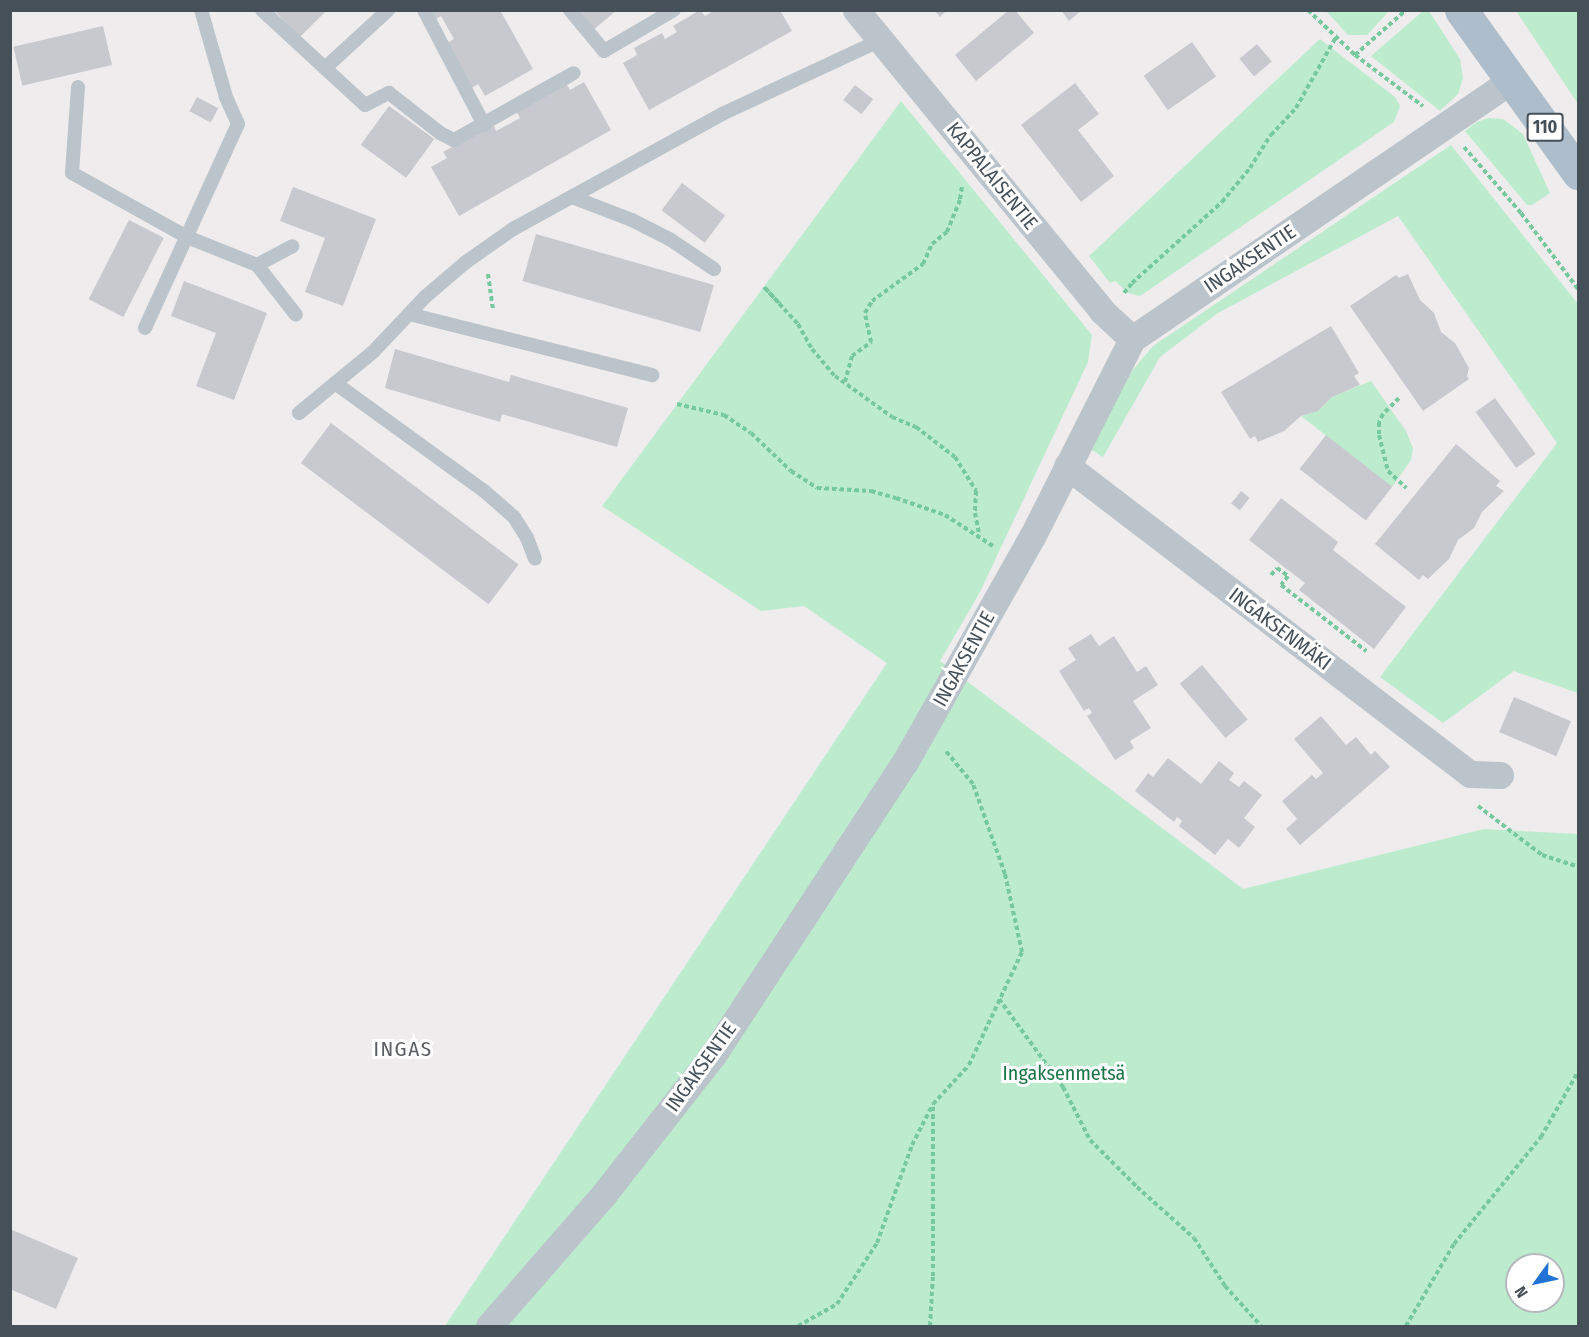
<!DOCTYPE html>
<html>
<head>
<meta charset="utf-8">
<style>
	body { margin:0 }
	#map { position:relative; width:1589px; height:1337px; overflow:hidden; background:#efeced; font-family:"Fira Sans Condensed",sans-serif }
	div>[style] { position:absolute }
	[style*='--x'] { left:calc(var(--x)*1px); top:calc(var(--y)*1px); width:calc(var(--w)*1px); rotate:calc(var(--a)*1deg) }
	.green>* { inset:0; background:#bceccd }
	.building>* { inset:0; background:#c7c9cf; transform-origin:0 0 }
	.path>* { height:4px; margin-top:-2px; transform-origin:0; background:repeating-linear-gradient(90deg,#76c89e 0 4.5px,transparent 0 7.5px) }
	.lane>* { height:14px; margin:-7px; padding:0 7px; transform-origin:7px; border-radius:7px; background:#bbc4cb }
	.street>* { height:27px; margin:-13.5px; padding:0 13.5px; transform-origin:13.5px; border-radius:13.5px; background:#bbc4cb }
	.primary>* { height:33px; margin:-16.5px; padding:0 16.5px; transform-origin:16.5px; border-radius:16.5px; background:#adbdcb }
	span { translate:-50% -50%; white-space:nowrap; text-align:center; line-height:1.15; -webkit-text-stroke:6px #fff; paint-order:stroke }
	.shield-label span { padding:2px 4px; background:#fff; border:2px solid; border-radius:4px; -webkit-text-stroke-width:0 }
	.shield-label { font-size:18px; color:#465059; font-weight:700 }
	.street-label { font-size:20px; color:#465059 }
	.park-label { font-size:20px; color:#1a7646 }
	.neighbourhood-label { font-size:21px; color:#5a5d61; letter-spacing:1.5px }
	.frame { position:absolute; inset:0; border:12px solid #465059; pointer-events:none }
	.north { position:absolute; left:1505px; top:1253px; width:60px; height:60px; box-sizing:border-box; background:#fff; border:2px solid #b5b9bd; border-radius:50%; rotate:237deg; font-size:16px; font-weight:700; line-height:24px; text-align:center; color:#465059 }
	.north::after { content:''; display:block; margin:auto; width:21px; height:27px; background:#2174d5; clip-path:polygon(50% 0,100% 100%,50% 72%,0 100%) }
</style>
</head>
<body>
<div id="map">
	<div class="green">
		<div style="clip-path:polygon(1326px 11px,1389px 11px,1367px 35px,1348px 35px)"></div>
		<div style="clip-path:polygon(1423px 11px,1429px 11px,1460px 59px,1463px 78px,1458px 94px,1440px 111px,1371px 56px)"></div>
		<div style="clip-path:polygon(1516px 11px,1578px 11px,1578px 104px)"></div>
		<div style="clip-path:polygon(1320px 39px,1395px 97px,1400px 106px,1394px 122px,1140px 296px,1128px 293px,1115px 281px,1110px 283px,1089px 256px)"></div>
		<div style="clip-path:polygon(evenodd,901px 101px,1092px 335px,1088px 362px,980px 592px,940px 661px,1243px 889px,1484px 829px,1578px 834px,1578px 1326px,445px 1326px,887px 663px,804px 606px,761px 611px,602px 506px,901px 101px,1517px 1265px,1553px 1265px,1553px 1301px,1517px 1301px,1517px 1265px)"></div>
		<div style="clip-path:polygon(1488px 118px,1503px 119px,1523px 134px,1550px 193px,1532px 205px,1527px 205px,1465px 131px,1477px 122px)"></div>
		<div style="clip-path:polygon(1451px 145px,1578px 304px,1578px 693px,1514px 671px,1443px 723px,1380px 677px,1557px 443px,1398px 216px,1218px 313px,1160px 357px,1103px 457px,1090px 449px,1132px 371px,1153px 346px)"></div>
		<div style="clip-path:polygon(1371px 381px,1406px 431px,1413px 448px,1411px 460px,1392px 487px,1301px 416px,1318px 411px,1332px 397px)"></div>
	</div>
	<div class="building">
		<div style="clip-path:polygon(274px 10px,327px 10px,300px 37px)"></div>
		<div style="clip-path:polygon(428px 10px,500px 10px,533px 69px,485px 96px,478px 84px,472px 88px,447px 43px,454px 39px,441px 16px,433px 21px)"></div>
		<div style="clip-path:polygon(575px 10px,617px 10px,592px 31px)"></div>
		<div style="clip-path:polygon(700px 10px,705px 16px,715px 10px,780px 10px,792px 31px,649px 110px,623px 63px,637px 55px,634px 48px,662px 33px,665px 39px,677px 32px,673px 26px)"></div>
		<div style="clip-path:polygon(934px 10px,947px 10px,940px 17px)"></div>
		<div style="clip-path:polygon(1009px 10px,1015px 10px,1034px 33px,976px 81px,955px 55px)"></div>
		<div style="clip-path:polygon(1061px 10px,1082px 10px,1069px 21px)"></div>
		<div style="left:103px;top:26px;width:40px;height:92px;rotate:77deg"></div>
		<div style="left:1192px;top:42px;width:42px;height:59px;rotate:55deg"></div>
		<div style="left:1257px;top:44px;width:23px;height:23px;rotate:50deg"></div>
		<div style="clip-path:polygon(584px 82px,611px 130px,459px 216px,431px 167px,447px 158px,443px 152px,493px 124px,496px 131px,520px 118px,516px 111px,566px 83px,570px 90px)"></div>
		<div style="clip-path:polygon(1075px 83px,1099px 114px,1078px 130px,1114px 176px,1081px 202px,1021px 125px)"></div>
		<div style="left:855px;top:85px;width:23px;height:19px;rotate:38deg"></div>
		<div style="left:197px;top:97px;width:24px;height:16px;rotate:28deg"></div>
		<div style="left:389px;top:106px;width:56px;height:48px;rotate:36deg"></div>
		<div style="left:682px;top:183px;width:54px;height:34px;rotate:37deg"></div>
		<div style="clip-path:polygon(293px 187px,376px 219px,343px 306px,305px 292px,325px 238px,280px 221px)"></div>
		<div style="left:129px;top:220px;width:39px;height:89px;rotate:27deg"></div>
		<div style="left:536px;top:234px;width:185px;height:49px;rotate:16deg"></div>
		<div style="clip-path:polygon(1408px 274px,1420px 300px,1434px 313px,1441px 332px,1455px 343px,1469px 368px,1467px 376px,1469px 379px,1423px 411px,1350px 306px,1396px 275px,1399px 278px)"></div>
		<div style="clip-path:polygon(184px 281px,267px 313px,234px 400px,196px 386px,216px 333px,171px 316px)"></div>
		<div style="clip-path:polygon(1331px 326px,1359px 373px,1354px 376px,1360px 385px,1332px 397px,1318px 411px,1301px 416px,1284px 431px,1258px 442px,1255px 436px,1250px 439px,1221px 392px)"></div>
		<div style="clip-path:polygon(395px 349px,509px 382px,511px 375px,628px 408px,617px 447px,505px 415px,502px 414px,500px 422px,385px 388px)"></div>
		<div style="left:1495px;top:398px;width:69px;height:24px;rotate:54deg"></div>
		<div style="left:331px;top:423px;width:235px;height:50px;rotate:37deg"></div>
		<div style="left:1326px;top:435px;width:84px;height:43px;rotate:38deg"></div>
		<div style="clip-path:polygon(1456px 444px,1500px 481px,1496px 486px,1504px 491px,1482px 512px,1474px 528px,1458px 540px,1449px 559px,1428px 579px,1423px 575px,1419px 580px,1375px 544px)"></div>
		<div style="left:1241px;top:491px;width:11px;height:16px;rotate:38deg"></div>
		<div style="clip-path:polygon(1281px 498px,1338px 542px,1333px 550px,1406px 607px,1374px 649px,1299px 590px,1305px 583px,1249px 540px)"></div>
		<div style="clip-path:polygon(1091px 634px,1099px 646px,1114px 636px,1137px 672px,1146px 666px,1158px 685px,1133px 701px,1151px 728px,1130px 741px,1134px 748px,1115px 760px,1087px 716px,1092px 713px,1089px 708px,1084px 711px,1059px 671px,1076px 660px,1068px 648px)"></div>
		<div style="left:1202px;top:665px;width:71px;height:29px;rotate:50deg"></div>
		<div style="left:1514px;top:697px;width:62px;height:38px;rotate:23deg"></div>
		<div style="clip-path:polygon(1321px 716px,1346px 745px,1356px 737px,1371px 755px,1375px 751px,1390px 767px,1300px 845px,1286px 829px,1297px 819px,1282px 801px,1312px 775px,1316px 779px,1323px 773px,1294px 739px)"></div>
		<div style="clip-path:polygon(1168px 758px,1201px 784px,1219px 761px,1234px 773px,1229px 780px,1239px 787px,1244px 781px,1262px 795px,1244px 818px,1255px 827px,1239px 848px,1228px 839px,1215px 855px,1179px 826px,1182px 821px,1177px 817px,1174px 822px,1135px 791px,1148px 773px,1153px 777px)"></div>
		<div style="clip-path:polygon(10px 1229px,78px 1258px,56px 1309px,10px 1289px)"></div>
	</div>
	<div class="path">
		<div style="--x:1308;--y:10;--w:65;--a:43.8"></div>
		<div style="--x:1355;--y:55;--w:85;--a:36.9"></div>
		<div style="--x:1355;--y:55;--w:68;--a:-41.4"></div>
		<div style="--x:1464;--y:147;--w:87;--a:49.2"></div>
		<div style="--x:1521;--y:213;--w:95;--a:53.1"></div>
		<div style="--x:488;--y:274;--w:37;--a:82"></div>
		<div style="--x:1124;--y:293;--w:13;--a:-51"></div>
		<div style="--x:1132;--y:283;--w:121;--a:-42"></div>
		<div style="--x:1222;--y:202;--w:44;--a:-50.5"></div>
		<div style="--x:1250;--y:168;--w:39;--a:-58"></div>
		<div style="--x:1271;--y:135;--w:37;--a:-47"></div>
		<div style="--x:1296;--y:108;--w:81;--a:-60.6"></div>
		<div style="--x:779;--y:303;--w:22;--a:-133"></div>
		<div style="--x:764;--y:287;--w:50;--a:47.4"></div>
		<div style="--x:798;--y:324;--w:29;--a:61"></div>
		<div style="--x:812;--y:349;--w:35;--a:50"></div>
		<div style="--x:835;--y:376;--w:70;--a:35.7"></div>
		<div style="--x:892;--y:417;--w:26;--a:23"></div>
		<div style="--x:916;--y:427;--w:49;--a:37.6"></div>
		<div style="--x:955;--y:457;--w:40;--a:58"></div>
		<div style="--x:976;--y:491;--w:22;--a:93"></div>
		<div style="--x:975;--y:513;--w:21;--a:79"></div>
		<div style="--x:845;--y:382;--w:27;--a:-75"></div>
		<div style="--x:852;--y:356;--w:24;--a:-36"></div>
		<div style="--x:871;--y:342;--w:30;--a:-102"></div>
		<div style="--x:865;--y:313;--w:14;--a:-60"></div>
		<div style="--x:872;--y:301;--w:63;--a:-36"></div>
		<div style="--x:923;--y:264;--w:22;--a:-66"></div>
		<div style="--x:932;--y:244;--w:19;--a:-39"></div>
		<div style="--x:947;--y:232;--w:35;--a:-68"></div>
		<div style="--x:960;--y:199;--w:12;--a:-81"></div>
		<div style="--x:1399;--y:398;--w:23;--a:135"></div>
		<div style="--x:1383;--y:414;--w:9;--a:117"></div>
		<div style="--x:1379;--y:422;--w:13;--a:90"></div>
		<div style="--x:1379;--y:435;--w:37;--a:76"></div>
		<div style="--x:1388;--y:471;--w:25;--a:43"></div>
		<div style="--x:677;--y:404;--w:48;--a:13.2"></div>
		<div style="--x:724;--y:415;--w:32;--a:34"></div>
		<div style="--x:751;--y:433;--w:55;--a:43.5"></div>
		<div style="--x:791;--y:471;--w:31;--a:33"></div>
		<div style="--x:817;--y:488;--w:54;--a:3.2"></div>
		<div style="--x:871;--y:491;--w:26;--a:16"></div>
		<div style="--x:896;--y:498;--w:52;--a:19.1"></div>
		<div style="--x:945;--y:515;--w:57;--a:32.9"></div>
		<div style="--x:1271;--y:575;--w:9;--a:-49"></div>
		<div style="--x:1277;--y:568;--w:14;--a:36"></div>
		<div style="--x:1288;--y:576;--w:11;--a:128"></div>
		<div style="--x:1281;--y:585;--w:108;--a:37.8"></div>
		<div style="--x:1478;--y:806;--w:81;--a:37.4"></div>
		<div style="--x:1542;--y:855;--w:38;--a:18"></div>
		<div style="--x:999;--y:999;--w:109;--a:54"></div>
		<div style="--x:1063;--y:1087;--w:59;--a:63"></div>
		<div style="--x:1090;--y:1140;--w:66;--a:45"></div>
		<div style="--x:1137;--y:1187;--w:76;--a:41.8"></div>
		<div style="--x:1194;--y:1238;--w:57;--a:57.1"></div>
		<div style="--x:1225;--y:1286;--w:54;--a:48"></div>
		<div style="--x:798;--y:1326;--w:45;--a:-29.4"></div>
		<div style="--x:837;--y:1304;--w:73;--a:-56.7"></div>
		<div style="--x:877;--y:1243;--w:104;--a:-70.3"></div>
		<div style="--x:912;--y:1145;--w:46;--a:-62.9"></div>
		<div style="--x:933;--y:1104;--w:53;--a:-47.3"></div>
		<div style="--x:969;--y:1065;--w:125;--a:-64.9"></div>
		<div style="--x:1022;--y:952;--w:80;--a:-102.3"></div>
		<div style="--x:1005;--y:874;--w:96;--a:-109.6"></div>
		<div style="--x:973;--y:784;--w:44;--a:-129.5"></div>
		<div style="--x:930;--y:1326;--w:50;--a:-86.6"></div>
		<div style="--x:933;--y:1276;--w:171;--a:-90"></div>
		<div style="--x:1406;--y:1326;--w:95;--a:-59.7"></div>
		<div style="--x:1454;--y:1244;--w:138;--a:-50.9"></div>
		<div style="--x:1541;--y:1137;--w:75;--a:-60.4"></div>
	</div>
	<div class="lane">
		<div style="--x:262;--y:10;--w:140;--a:42.7"></div>
		<div style="--x:365;--y:105;--w:27;--a:-27"></div>
		<div style="--x:389;--y:93;--w:65;--a:38.1"></div>
		<div style="--x:440;--y:133;--w:16;--a:27"></div>
		<div style="--x:454;--y:140;--w:137;--a:-29.2"></div>
		<div style="--x:424;--y:10;--w:130;--a:62.4"></div>
		<div style="--x:570;--y:10;--w:53;--a:50.3"></div>
		<div style="--x:604;--y:51;--w:81;--a:-30.4"></div>
		<div style="--x:325;--y:68;--w:86;--a:-42.6"></div>
		<div style="--x:78;--y:87;--w:86;--a:94"></div>
		<div style="--x:72;--y:173;--w:132;--a:29.1"></div>
		<div style="--x:187;--y:237;--w:75;--a:21.8"></div>
		<div style="--x:257;--y:265;--w:63;--a:52"></div>
		<div style="--x:572;--y:197;--w:64;--a:21"></div>
		<div style="--x:632;--y:220;--w:44;--a:27.1"></div>
		<div style="--x:671;--y:240;--w:52;--a:34"></div>
		<div style="--x:257;--y:265;--w:40;--a:-28"></div>
		<div style="--x:409;--y:314;--w:251;--a:14.1"></div>
		<div style="--x:145;--y:328;--w:224;--a:-65.5"></div>
		<div style="--x:238;--y:124;--w:30;--a:-114"></div>
		<div style="--x:226;--y:97;--w:91;--a:-106"></div>
		<div style="--x:335;--y:383;--w:183;--a:35.9"></div>
		<div style="--x:483;--y:490;--w:41;--a:41.1"></div>
		<div style="--x:514;--y:517;--w:25;--a:58"></div>
		<div style="--x:527;--y:538;--w:22;--a:69"></div>
		<div style="--x:299;--y:413;--w:96;--a:-39.5"></div>
		<div style="--x:373;--y:352;--w:76;--a:-46.6"></div>
		<div style="--x:425;--y:297;--w:54;--a:-40.5"></div>
		<div style="--x:466;--y:262;--w:57;--a:-35.1"></div>
		<div style="--x:513;--y:229;--w:239;--a:-28.8"></div>
		<div style="--x:722;--y:114;--w:175;--a:-25"></div>
	</div>
	<div class="street">
		<div style="--x:856;--y:10;--w:389;--a:50.7"></div>
		<div style="--x:1102;--y:311;--w:41;--a:43"></div>
		<div style="--x:1067;--y:466;--w:507;--a:37.39"></div>
		<div style="--x:1470;--y:774;--w:30;--a:2"></div>
		<div style="--x:489;--y:1326;--w:175;--a:-48.9"></div>
		<div style="--x:604;--y:1194;--w:177;--a:-51.9"></div>
		<div style="--x:713;--y:1055;--w:350;--a:-56.8"></div>
		<div style="--x:905;--y:762;--w:258;--a:-60.6"></div>
		<div style="--x:1032;--y:537;--w:222;--a:-63.2"></div>
		<div style="--x:1132;--y:339;--w:460;--a:-34.3"></div>
	</div>
	<div class="primary">
		<div style="--x:1461;--y:10;--w:201;--a:54.3"></div>
	</div>
	<div class="shield-label">
		<span style="left:1545px;top:127px">110</span>
	</div>
	<div class="street-label">
		<span style="left:992px;top:176px;rotate:51deg">KAPPALAISENTIE</span>
		<span style="left:1250px;top:259px;rotate:-34deg">INGAKSENTIE</span>
		<span style="left:1280px;top:629px;rotate:37deg">INGAKSENMÄKI</span>
		<span style="left:964px;top:659px;rotate:-61deg">INGAKSENTIE</span>
		<span style="left:701px;top:1067px;rotate:-54deg">INGAKSENTIE</span>
	</div>
	<div class="park-label">
		<span style="left:1064px;top:1073px">Ingaksenmetsä</span>
	</div>
	<div class="neighbourhood-label">
		<span style="left:403px;top:1049px">INGAS</span>
	</div>
	<div class="frame"></div>
	<div class="north">N</div>
</div>
</body>
</html>
